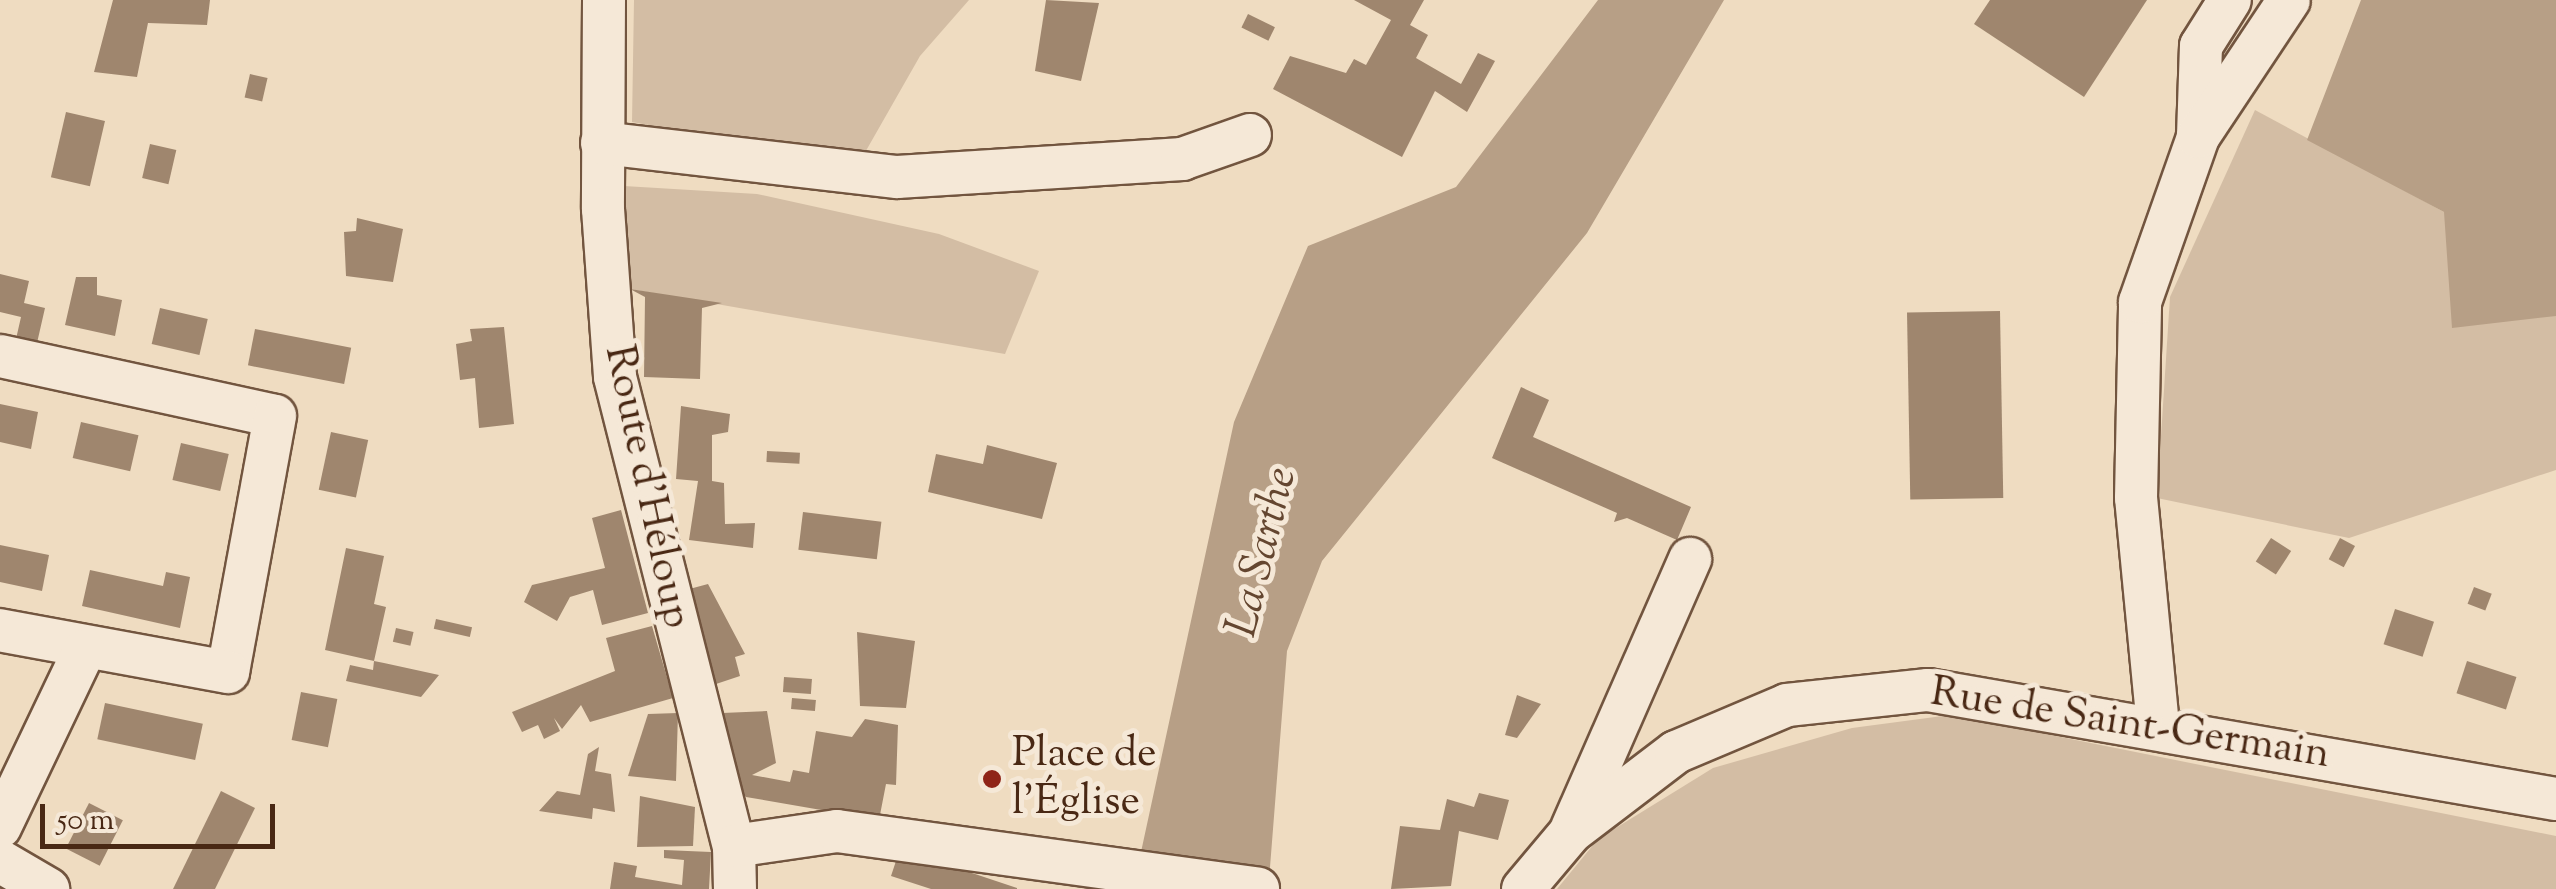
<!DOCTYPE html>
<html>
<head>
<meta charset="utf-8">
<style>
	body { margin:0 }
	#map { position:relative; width:2556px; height:889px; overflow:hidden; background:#efdcc1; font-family:"Sorts Mill Goudy",serif }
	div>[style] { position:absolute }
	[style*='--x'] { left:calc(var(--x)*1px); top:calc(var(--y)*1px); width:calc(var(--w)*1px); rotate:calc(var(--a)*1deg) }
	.green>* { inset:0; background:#d3bda4 }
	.water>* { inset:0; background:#b79f86 }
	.building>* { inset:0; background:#9f866e; transform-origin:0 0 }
	.roads { filter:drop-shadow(2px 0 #72553f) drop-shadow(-2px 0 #72553f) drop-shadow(0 2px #72553f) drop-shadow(0 -2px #72553f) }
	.minor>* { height:42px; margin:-21px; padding:0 21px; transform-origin:21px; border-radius:21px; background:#f5e8d7 }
	.dots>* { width:28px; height:28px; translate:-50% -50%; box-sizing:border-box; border:5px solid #f5e8d7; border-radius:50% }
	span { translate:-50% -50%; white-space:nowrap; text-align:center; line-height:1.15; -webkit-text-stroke:10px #f5e8d7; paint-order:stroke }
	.street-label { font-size:42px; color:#492814 }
	.poi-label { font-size:42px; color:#492814 }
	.left { translate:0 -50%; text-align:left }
	.water-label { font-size:45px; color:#644630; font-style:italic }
	.scale { position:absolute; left:40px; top:804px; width:235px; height:45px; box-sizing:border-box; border:5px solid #492814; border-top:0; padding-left:12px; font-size:30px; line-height:35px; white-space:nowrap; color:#492814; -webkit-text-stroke:8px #f5e8d7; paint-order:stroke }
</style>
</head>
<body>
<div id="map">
	<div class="green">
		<div style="clip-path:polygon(634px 0,969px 0,920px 56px,859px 163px,632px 122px)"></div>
		<div style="clip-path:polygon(2255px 110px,2444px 212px,2556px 316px,2556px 470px,2349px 538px,2157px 498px,2170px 297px)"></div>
		<div style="clip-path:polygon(624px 186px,757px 194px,939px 234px,1039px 271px,1005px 354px,630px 289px)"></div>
		<div style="clip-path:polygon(1950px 715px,2556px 836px,2556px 889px,1557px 889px,1598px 839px,1713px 768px,1852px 728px)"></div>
	</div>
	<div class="water">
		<div style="clip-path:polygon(1598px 0,1724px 0,1587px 233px,1322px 561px,1287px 651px,1269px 880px,1133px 889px,1234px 422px,1308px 246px,1456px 187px)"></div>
		<div style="clip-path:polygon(2361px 0,2556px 0,2556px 316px,2452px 328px,2444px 212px,2307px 140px)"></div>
	</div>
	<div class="building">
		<div style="clip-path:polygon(113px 0,210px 0,207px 25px,148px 23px,137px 77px,94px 72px)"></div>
		<div style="clip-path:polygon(1046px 0,1099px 3px,1081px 81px,1035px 71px)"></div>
		<div style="clip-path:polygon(1354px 0,1424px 0,1410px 25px,1428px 35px,1416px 58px,1461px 84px,1478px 53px,1495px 61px,1467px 112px,1435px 91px,1402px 157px,1273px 89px,1290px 56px,1346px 73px,1354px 59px,1366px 65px,1391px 20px)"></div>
		<div style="clip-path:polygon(1990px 0,2147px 0,2084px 97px,1974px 24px)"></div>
		<div style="left:1248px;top:14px;width:30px;height:15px;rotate:26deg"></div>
		<div style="left:250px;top:74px;width:18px;height:24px;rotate:13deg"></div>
		<div style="left:66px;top:112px;width:40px;height:67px;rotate:13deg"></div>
		<div style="left:150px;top:144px;width:27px;height:35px;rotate:13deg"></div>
		<div style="clip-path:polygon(357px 218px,403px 229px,393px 282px,346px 276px,344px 232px,356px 231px)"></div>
		<div style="clip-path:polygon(0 274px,29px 281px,24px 303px,45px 308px,37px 343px,16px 339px,21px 317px,0 312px)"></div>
		<div style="clip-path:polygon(76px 277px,97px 277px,97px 295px,122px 300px,115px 336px,65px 325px)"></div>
		<div style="clip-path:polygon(630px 289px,722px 303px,702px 308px,700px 379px,644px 377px,645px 297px)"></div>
		<div style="left:160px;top:308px;width:49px;height:37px;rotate:13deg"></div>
		<div style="left:2000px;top:311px;width:187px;height:93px;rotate:89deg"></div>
		<div style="clip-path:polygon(504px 327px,514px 424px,479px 428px,475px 378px,460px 380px,456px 344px,472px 341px,470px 329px)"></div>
		<div style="left:255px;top:329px;width:98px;height:37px;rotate:11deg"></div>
		<div style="clip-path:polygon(1521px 387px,1549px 400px,1533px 437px,1691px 507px,1677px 540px,1627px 518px,1614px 522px,1617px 513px,1492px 458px)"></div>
		<div style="clip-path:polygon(0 404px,38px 412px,31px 449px,0 442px)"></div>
		<div style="clip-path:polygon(681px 406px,730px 414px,728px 432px,712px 435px,712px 481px,724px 483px,725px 524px,755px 523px,753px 548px,689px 540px,698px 481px,676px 479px)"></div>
		<div style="left:81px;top:422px;width:59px;height:37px;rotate:13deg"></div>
		<div style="left:331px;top:432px;width:38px;height:59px;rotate:12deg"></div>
		<div style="left:181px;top:443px;width:49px;height:38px;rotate:13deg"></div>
		<div style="clip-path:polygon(987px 445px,1057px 463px,1042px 519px,928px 492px,936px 454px,983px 464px)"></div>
		<div style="left:767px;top:451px;width:33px;height:11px;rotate:3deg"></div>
		<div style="clip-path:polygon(621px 510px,648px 613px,602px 625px,593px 590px,570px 597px,557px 621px,524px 602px,532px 585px,605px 568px,592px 518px)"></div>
		<div style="left:803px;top:512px;width:79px;height:38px;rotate:7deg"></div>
		<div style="left:2271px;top:538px;width:24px;height:28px;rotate:33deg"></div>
		<div style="left:2340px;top:538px;width:17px;height:24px;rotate:28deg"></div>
		<div style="clip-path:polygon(0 545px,49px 555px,42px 591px,0 582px)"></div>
		<div style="clip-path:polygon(346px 548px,384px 556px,374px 604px,386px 607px,374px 661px,325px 650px)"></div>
		<div style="clip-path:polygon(90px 570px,163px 586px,166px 572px,190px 577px,180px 628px,82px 606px)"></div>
		<div style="clip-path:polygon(708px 584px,745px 654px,735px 657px,740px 676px,710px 686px,682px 591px)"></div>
		<div style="left:2474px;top:587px;width:19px;height:18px;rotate:21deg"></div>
		<div style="left:2395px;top:609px;width:41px;height:37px;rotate:18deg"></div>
		<div style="left:436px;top:619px;width:37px;height:10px;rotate:13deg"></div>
		<div style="clip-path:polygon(652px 626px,673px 698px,590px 722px,581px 705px,562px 729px,554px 718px,560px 731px,544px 739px,538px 725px,522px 732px,512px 712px,615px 671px,606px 638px)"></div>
		<div style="left:396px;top:628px;width:18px;height:14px;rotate:13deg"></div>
		<div style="clip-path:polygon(857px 632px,915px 641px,906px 708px,860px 706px)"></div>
		<div style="clip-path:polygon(374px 661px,384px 663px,439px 675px,421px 697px,346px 681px,350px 665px,373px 670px)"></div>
		<div style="left:2467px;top:661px;width:52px;height:34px;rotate:18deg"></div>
		<div style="left:784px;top:677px;width:28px;height:15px;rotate:4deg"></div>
		<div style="left:301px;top:692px;width:37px;height:49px;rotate:11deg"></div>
		<div style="clip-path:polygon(1517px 695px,1541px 704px,1517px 738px,1505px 735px)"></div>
		<div style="left:792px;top:698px;width:24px;height:11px;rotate:5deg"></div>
		<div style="left:105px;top:703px;width:100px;height:37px;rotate:12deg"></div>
		<div style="clip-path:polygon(767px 711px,776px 763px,752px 775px,790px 782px,793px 770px,809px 773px,816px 731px,852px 737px,865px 719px,898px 725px,896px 785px,886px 784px,879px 820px,746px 797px,735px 786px,722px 713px)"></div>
		<div style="clip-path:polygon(678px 713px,676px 781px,628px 776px,648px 714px)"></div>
		<div style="clip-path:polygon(599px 747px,595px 771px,611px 774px,615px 812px,593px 808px,592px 819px,539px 811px,557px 791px,580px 795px,588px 754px)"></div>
		<div style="clip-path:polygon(221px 791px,255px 808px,215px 889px,173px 889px)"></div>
		<div style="clip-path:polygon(1479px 793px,1509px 800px,1498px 840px,1459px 831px,1451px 886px,1391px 889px,1400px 826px,1440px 830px,1447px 799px,1474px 807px)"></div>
		<div style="clip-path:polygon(640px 796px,695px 807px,693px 846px,637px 847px)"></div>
		<div style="left:89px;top:803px;width:38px;height:51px;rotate:27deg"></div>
		<div style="clip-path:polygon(900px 849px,1017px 888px,1017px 889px,931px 889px,891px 876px)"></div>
		<div style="clip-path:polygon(664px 850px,711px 852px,709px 889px,610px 889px,614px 862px,637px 866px,635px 877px,682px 885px,684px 860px,664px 858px)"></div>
	</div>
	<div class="roads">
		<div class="minor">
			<div style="--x:604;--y:0;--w:209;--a:90.3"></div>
			<div style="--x:603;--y:209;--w:168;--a:85.9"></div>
			<div style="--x:615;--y:377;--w:484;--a:75.8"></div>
			<div style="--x:734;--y:846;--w:43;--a:88.7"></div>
			<div style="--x:2198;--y:136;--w:90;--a:-88.1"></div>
			<div style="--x:2201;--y:46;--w:54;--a:-57.8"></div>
			<div style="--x:602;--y:143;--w:297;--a:6.6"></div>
			<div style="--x:897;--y:177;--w:286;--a:-3.6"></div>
			<div style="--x:1182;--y:159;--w:72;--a:-19.4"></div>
			<div style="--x:0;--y:356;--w:281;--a:12.3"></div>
			<div style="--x:275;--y:416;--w:260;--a:100.4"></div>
			<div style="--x:228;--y:672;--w:232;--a:-169.6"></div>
			<div style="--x:2158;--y:726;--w:229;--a:-95.5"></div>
			<div style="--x:2136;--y:498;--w:196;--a:-88.8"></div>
			<div style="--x:2140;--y:302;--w:175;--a:-70.6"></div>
			<div style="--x:2198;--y:137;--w:164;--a:-56.4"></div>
			<div style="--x:0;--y:827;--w:195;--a:-64.5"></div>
			<div style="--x:1572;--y:828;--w:294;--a:-66.3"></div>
			<div style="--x:734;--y:846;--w:104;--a:-8.3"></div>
			<div style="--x:837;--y:831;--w:425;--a:7.8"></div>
			<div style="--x:0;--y:861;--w:56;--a:30.3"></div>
			<div style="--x:1523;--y:889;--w:75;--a:-49.9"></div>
			<div style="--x:1571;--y:832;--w:132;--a:-37.3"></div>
			<div style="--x:1676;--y:752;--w:121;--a:-22.9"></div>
			<div style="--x:1787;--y:705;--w:142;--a:-6.1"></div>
			<div style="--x:1928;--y:690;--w:637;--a:9.85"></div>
		</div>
	</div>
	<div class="dots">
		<div style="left:992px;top:779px;background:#8f2418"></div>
	</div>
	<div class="street-label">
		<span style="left:646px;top:487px;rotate:78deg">Route d'Héloup</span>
		<span style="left:2130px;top:725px;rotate:9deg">Rue de Saint-Germain</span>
	</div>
	<div class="poi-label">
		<span class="left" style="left:1012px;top:779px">Place de<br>l'Église</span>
	</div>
	<div class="water-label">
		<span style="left:1264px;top:553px;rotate:-76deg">La Sarthe</span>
	</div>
	<div class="scale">50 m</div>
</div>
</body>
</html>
